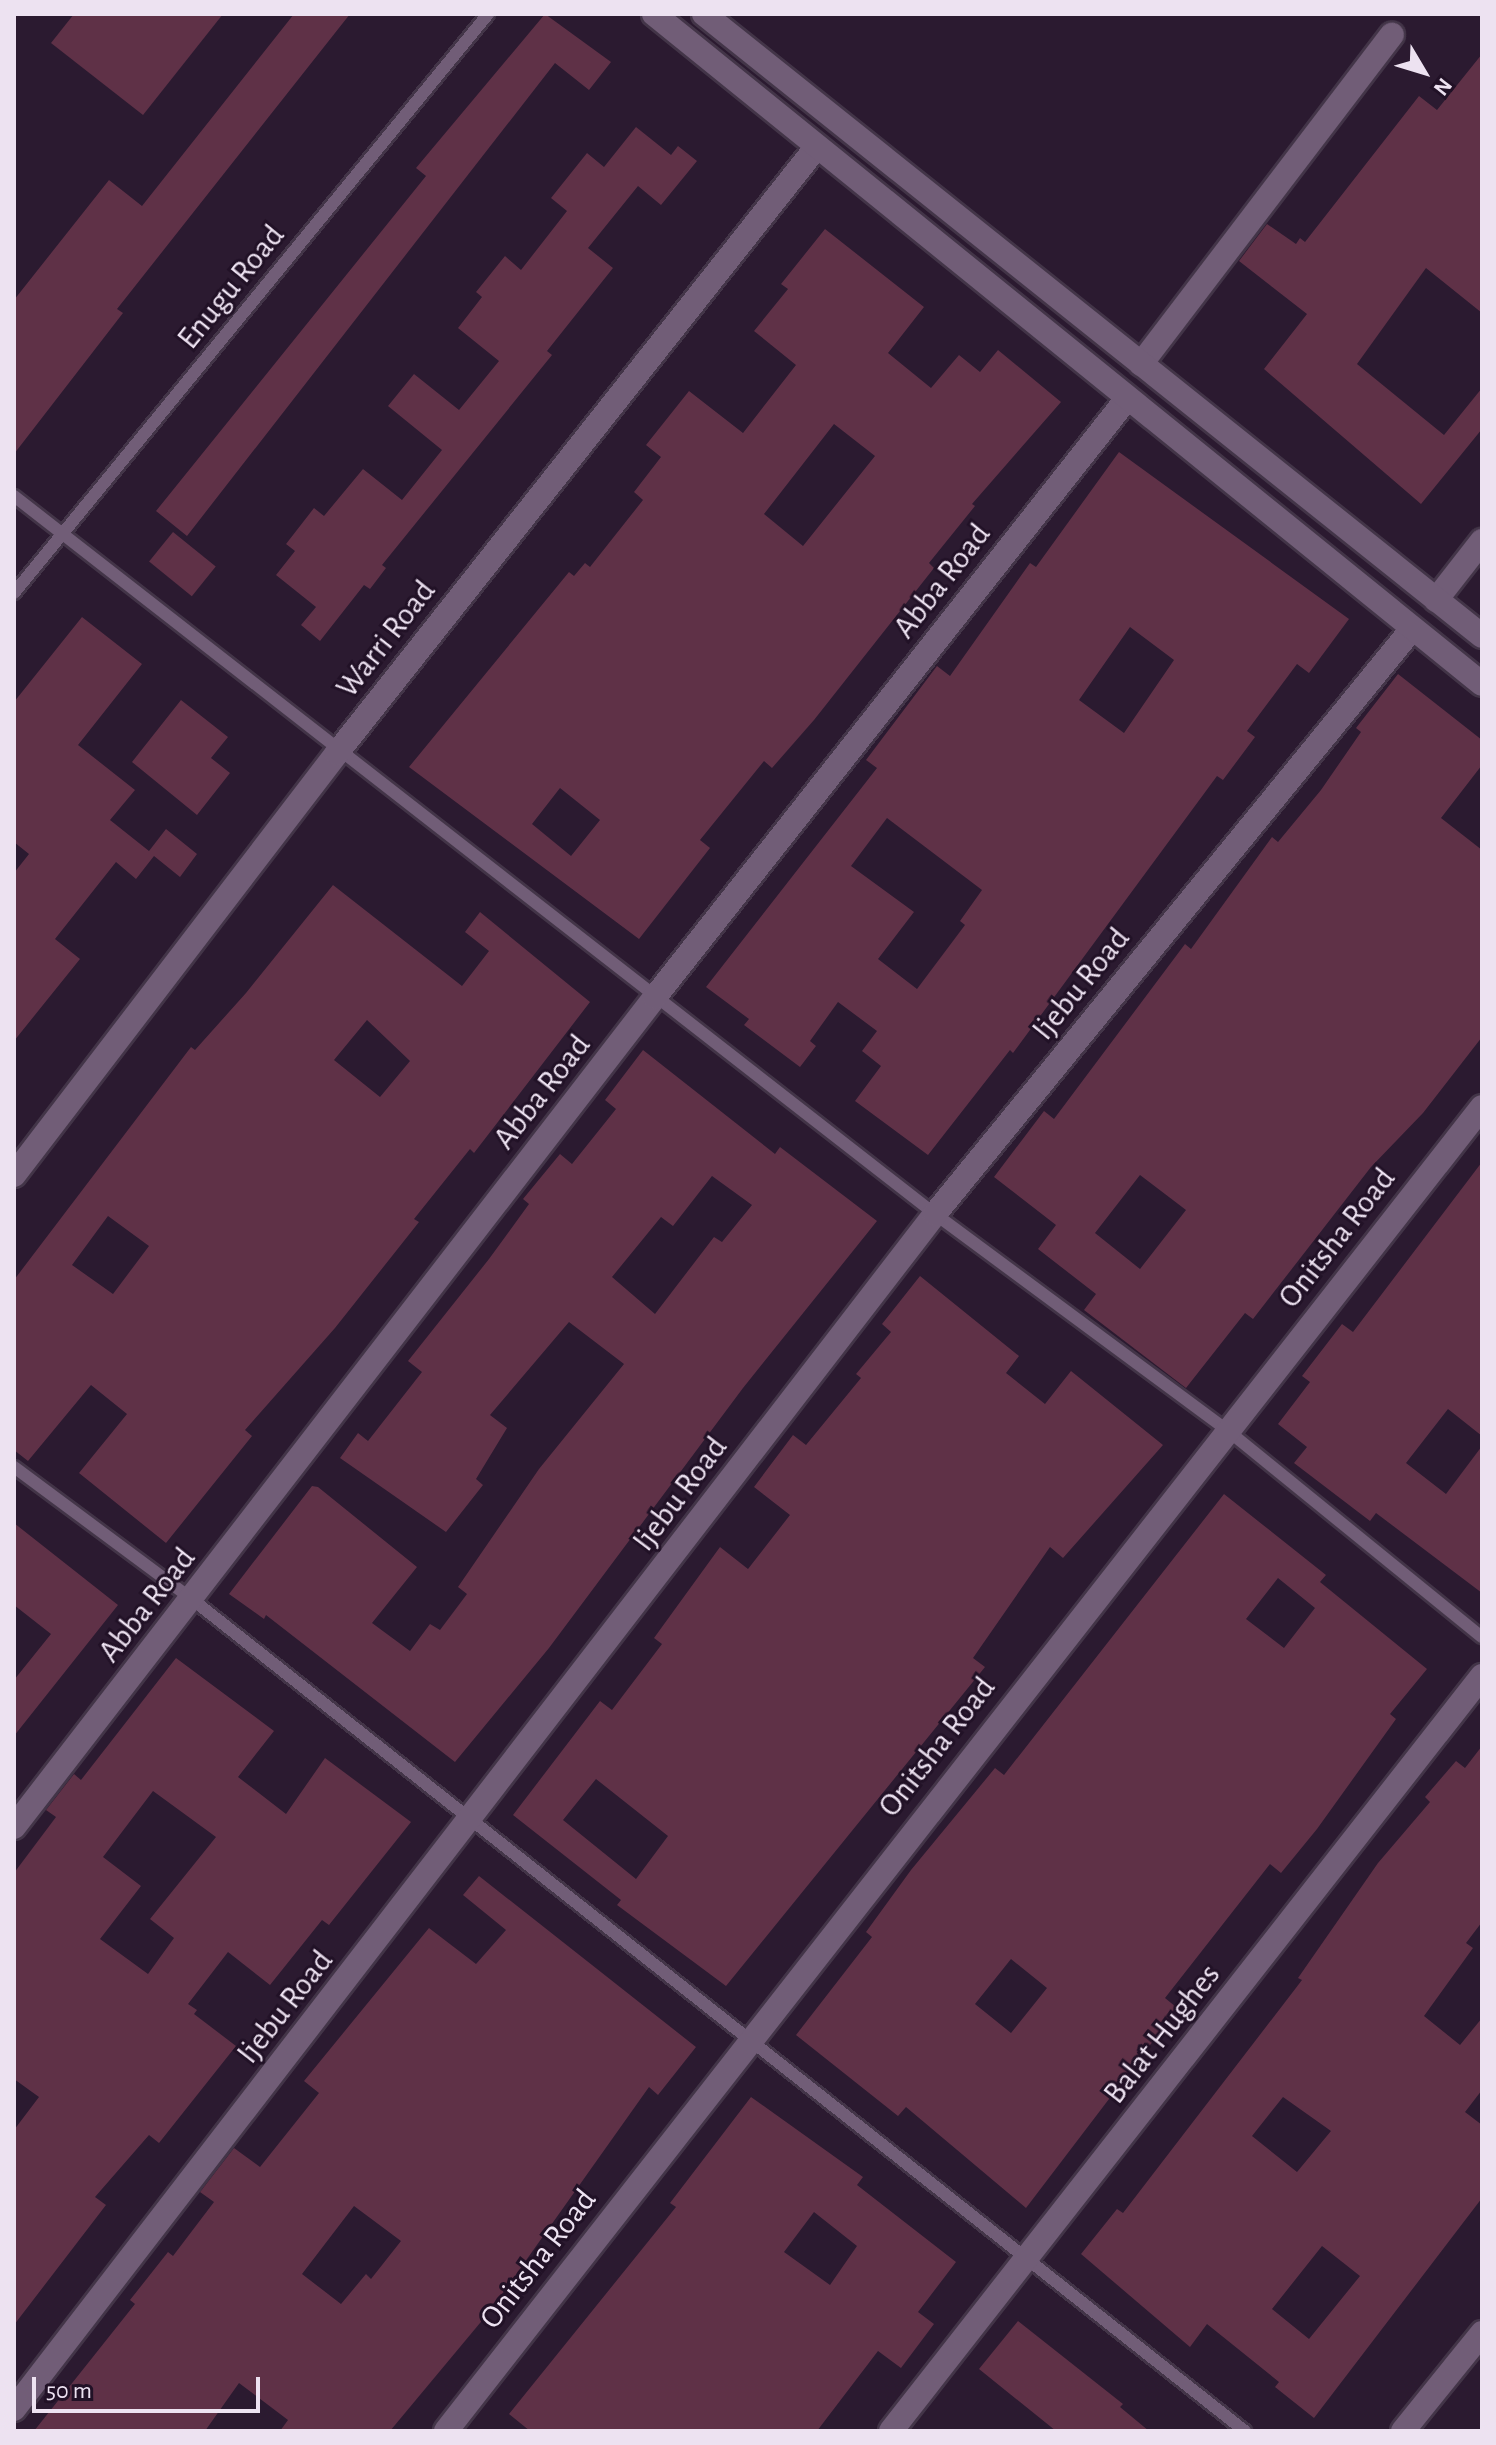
<!DOCTYPE html>
<html>
<head>
<meta charset="utf-8">
<style>
	body { margin:0 }
	#map { position:relative; width:1496px; height:2445px; overflow:hidden; background:#2b1a30; font-family:"Alegreya Sans",sans-serif }
	div>[style] { position:absolute }
	[style*='--x'] { left:calc(var(--x)*1px); top:calc(var(--y)*1px); width:calc(var(--w)*1px); rotate:calc(var(--a)*1deg) }
	.building>* { inset:0; background:#5f3147; transform-origin:0 0 }
	.roads { filter:drop-shadow(2px 0 #433548) drop-shadow(-2px 0 #433548) drop-shadow(0 2px #433548) drop-shadow(0 -2px #433548) }
	.lane>* { height:12px; margin:-6px; padding:0 6px; transform-origin:6px; border-radius:6px; background:#715d77 }
	.street>* { height:24px; margin:-12px; padding:0 12px; transform-origin:12px; border-radius:12px; background:#715d77 }
	.secondary>* { height:24px; margin:-12px; padding:0 12px; transform-origin:12px; border-radius:12px; background:#715d77 }
	span { translate:-50% -50%; white-space:nowrap; text-align:center; line-height:1.15; -webkit-text-stroke:6px #211126; paint-order:stroke }
	.street-label { font-size:32px; color:#ede2f1 }
	.frame { position:absolute; inset:0; border:16px solid #ede2f1; pointer-events:none }
	.north { position:absolute; left:1384px; top:32px; width:80px; height:80px; -webkit-text-stroke:6px #211126; paint-order:stroke; rotate:128deg; font-size:22px; font-weight:700; line-height:32px; text-align:center; color:#ede2f1 }
	.north::after { content:''; display:block; margin:auto; width:28px; height:36px; background:#ede2f1; clip-path:polygon(50% 0,100% 100%,50% 72%,0 100%) }
	.scale { position:absolute; left:32px; top:2377px; width:228px; height:36px; box-sizing:border-box; border:4px solid #ede2f1; border-top:0; padding-left:10px; font-size:24px; line-height:28px; white-space:nowrap; color:#ede2f1; -webkit-text-stroke:6px #211126; paint-order:stroke }
</style>
</head>
<body>
<div id="map">
	<div class="building">
		<div style="clip-path:polygon(74px 14px,223px 14px,143px 115px,51px 43px)"></div>
		<div style="clip-path:polygon(294px 14px,350px 14px,117px 309px,123px 313px,14px 454px,14px 300px,109px 180px,142px 206px)"></div>
		<div style="clip-path:polygon(545px 14px,611px 62px,589px 90px,555px 63px,187px 536px,156px 511px,426px 176px,416px 168px)"></div>
		<div style="clip-path:polygon(1482px 54px,1482px 313px,1426px 268px,1357px 364px,1444px 435px,1482px 388px,1482px 429px,1421px 504px,1264px 369px,1307px 314px,1239px 261px,1267px 224px,1296px 244px,1300px 238px,1305px 242px,1419px 96px,1437px 110px)"></div>
		<div style="clip-path:polygon(636px 127px,671px 155px,678px 146px,697px 161px,661px 205px,638px 186px,588px 248px,613px 268px,547px 351px,552px 355px,382px 565px,386px 568px,370px 589px,364px 585px,320px 641px,301px 625px,316px 607px,276px 575px,295px 551px,286px 544px,314px 508px,324px 516px,363px 469px,402px 500px,442px 450px,388px 406px,414px 374px,459px 410px,499px 361px,458px 328px,482px 297px,476px 292px,505px 256px,521px 270px,567px 211px,551px 198px,587px 153px,604px 167px)"></div>
		<div style="clip-path:polygon(evenodd,825px 229px,924px 307px,888px 353px,931px 388px,959px 355px,980px 372px,998px 350px,1061px 402px,972px 504px,975px 506px,929px 563px,934px 568px,814px 720px,772px 768px,764px 761px,700px 840px,710px 848px,639px 939px,409px 767px,569px 572px,574px 576px,585px 563px,590px 567px,643px 500px,634px 492px,661px 457px,646px 445px,689px 391px,743px 433px,796px 365px,754px 331px,788px 289px,781px 284px,825px 229px,834px 424px,875px 456px,803px 546px,764px 514px,834px 424px,825px 229px,560px 788px,600px 820px,571px 856px,532px 824px,560px 788px)"></div>
		<div style="clip-path:polygon(evenodd,1119px 452px,1349px 619px,1309px 673px,1297px 664px,1247px 731px,1255px 737px,1223px 780px,1217px 776px,1013px 1053px,1010px 1050px,928px 1155px,855px 1101px,881px 1066px,862px 1051px,877px 1031px,838px 1002px,810px 1041px,816px 1046px,800px 1067px,744px 1025px,749px 1019px,706px 987px,877px 768px,866px 760px,937px 666px,950px 676px,1030px 563px,1036px 567px,1119px 452px,1130px 627px,1174px 660px,1124px 733px,1079px 700px,1130px 627px,1119px 452px,887px 818px,982px 890px,960px 921px,965px 925px,917px 989px,878px 959px,914px 912px,851px 866px,887px 818px)"></div>
		<div style="left:173px;top:532px;width:55px;height:38px;rotate:39deg"></div>
		<div style="clip-path:polygon(82px 617px,142px 664px,78px 745px,135px 790px,110px 820px,149px 851px,166px 829px,197px 854px,180px 877px,154px 856px,136px 879px,116px 862px,55px 939px,80px 959px,14px 1041px,14px 873px,29px 854px,14px 842px,14px 702px)"></div>
		<div style="clip-path:polygon(evenodd,1398px 674px,1482px 740px,1482px 765px,1441px 818px,1482px 850px,1482px 1037px,1423px 1113px,1371px 1167px,1253px 1319px,1245px 1313px,1186px 1388px,1084px 1310px,1096px 1294px,1038px 1249px,1056px 1225px,994px 1177px,1044px 1111px,1054px 1119px,1185px 944px,1191px 949px,1272px 837px,1278px 842px,1321px 790px,1361px 732px,1356px 728px,1398px 674px,1140px 1175px,1186px 1210px,1140px 1269px,1095px 1233px,1140px 1175px)"></div>
		<div style="clip-path:polygon(181px 700px,228px 737px,211px 758px,230px 773px,197px 815px,132px 762px)"></div>
		<div style="clip-path:polygon(evenodd,333px 885px,462px 986px,489px 951px,465px 932px,480px 912px,590px 1002px,474px 1153px,470px 1149px,414px 1219px,419px 1222px,335px 1328px,245px 1430px,252px 1436px,166px 1543px,79px 1473px,127px 1414px,91px 1385px,28px 1461px,14px 1450px,14px 1280px,191px 1047px,195px 1050px,246px 993px,333px 885px,367px 1020px,410px 1061px,380px 1097px,334px 1060px,367px 1020px,333px 885px,108px 1216px,149px 1246px,113px 1294px,72px 1265px,108px 1216px)"></div>
		<div style="clip-path:polygon(evenodd,643px 1050px,775px 1154px,780px 1147px,877px 1221px,743px 1388px,549px 1648px,455px 1762px,266px 1615px,264px 1619px,229px 1594px,312px 1486px,318px 1487px,417px 1567px,372px 1623px,410px 1651px,430px 1624px,440px 1630px,467px 1594px,458px 1587px,539px 1469px,624px 1364px,569px 1322px,490px 1415px,507px 1428px,476px 1479px,483px 1485px,446px 1532px,340px 1458px,358px 1433px,368px 1441px,422px 1372px,408px 1361px,489px 1259px,529px 1204px,523px 1199px,560px 1154px,572px 1164px,616px 1109px,605px 1100px,643px 1050px,712px 1176px,752px 1205px,722px 1242px,714px 1237px,655px 1314px,612px 1277px,661px 1217px,673px 1226px,712px 1176px)"></div>
		<div style="clip-path:polygon(1482px 1162px,1482px 1436px,1448px 1409px,1406px 1463px,1446px 1494px,1482px 1446px,1482px 1593px,1376px 1513px,1370px 1521px,1294px 1463px,1307px 1447px,1278px 1424px,1310px 1382px,1302px 1376px,1342px 1324px,1353px 1332px)"></div>
		<div style="clip-path:polygon(evenodd,920px 1276px,1019px 1356px,1006px 1373px,1045px 1404px,1071px 1371px,1163px 1445px,1063px 1558px,1050px 1547px,973px 1658px,985px 1667px,726px 1986px,617px 1905px,621px 1900px,513px 1815px,600px 1701px,612px 1710px,662px 1644px,654px 1638px,720px 1547px,748px 1569px,790px 1515px,754px 1487px,793px 1435px,806px 1445px,861px 1378px,856px 1374px,891px 1332px,882px 1324px,920px 1276px,596px 1779px,668px 1836px,636px 1879px,563px 1820px,596px 1779px)"></div>
		<div style="clip-path:polygon(evenodd,1224px 1494px,1326px 1575px,1320px 1582px,1427px 1669px,1390px 1714px,1396px 1719px,1317px 1829px,1281px 1873px,1270px 1864px,1165px 1998px,1176px 2007px,1157px 2036px,1026px 2208px,906px 2107px,898px 2116px,796px 2035px,872px 1937px,866px 1932px,911px 1870px,995px 1768px,1004px 1775px,1224px 1494px,1278px 1578px,1315px 1608px,1284px 1648px,1246px 1619px,1278px 1578px,1224px 1494px,1011px 1959px,1047px 1988px,1011px 2033px,975px 2004px,1011px 1959px)"></div>
		<div style="clip-path:polygon(14px 1523px,118px 1605px,14px 1736px,14px 1680px,51px 1634px,14px 1605px)"></div>
		<div style="clip-path:polygon(evenodd,176px 1658px,274px 1731px,238px 1777px,286px 1814px,325px 1758px,411px 1822px,329px 1925px,322px 1920px,270px 1985px,228px 1952px,188px 2004px,197px 2010px,194px 2014px,236px 2046px,159px 2143px,149px 2135px,95px 2197px,106px 2205px,14px 2325px,14px 2130px,39px 2097px,14px 2079px,14px 1873px,56px 1817px,46px 1810px,74px 1774px,81px 1780px,176px 1658px,153px 1791px,216px 1837px,150px 1919px,174px 1938px,148px 1974px,100px 1939px,141px 1886px,103px 1857px,153px 1791px)"></div>
		<div style="clip-path:polygon(evenodd,1482px 1746px,1482px 1922px,1466px 1943px,1473px 1948px,1424px 2016px,1460px 2045px,1482px 2018px,1482px 2090px,1465px 2112px,1482px 2125px,1482px 2198px,1314px 2418px,1275px 2387px,1279px 2382px,1207px 2324px,1190px 2347px,1081px 2254px,1117px 2209px,1123px 2213px,1302px 1980px,1298px 1978px,1378px 1863px,1430px 1802px,1425px 1797px,1456px 1761px,1465px 1768px,1482px 1746px,1283px 2097px,1331px 2131px,1297px 2172px,1252px 2136px,1283px 2097px,1482px 1746px,1322px 2246px,1360px 2276px,1309px 2339px,1272px 2309px,1322px 2246px)"></div>
		<div style="clip-path:polygon(evenodd,479px 1876px,696px 2047px,658px 2095px,649px 2087px,490px 2311px,390px 2431px,280px 2431px,288px 2420px,239px 2383px,205px 2431px,34px 2431px,135px 2304px,130px 2300px,168px 2252px,173px 2256px,214px 2202px,200px 2192px,234px 2148px,260px 2167px,319px 2093px,304px 2081px,429px 1928px,476px 1964px,506px 1930px,463px 1895px,479px 1876px,354px 2206px,401px 2241px,371px 2279px,366px 2274px,341px 2304px,302px 2274px,354px 2206px)"></div>
		<div style="clip-path:polygon(evenodd,751px 2097px,863px 2177px,857px 2185px,956px 2262px,918px 2312px,934px 2324px,901px 2368px,878px 2351px,817px 2431px,530px 2431px,509px 2414px,676px 2207px,670px 2203px,751px 2097px,814px 2212px,857px 2246px,830px 2285px,784px 2252px,814px 2212px)"></div>
		<div style="clip-path:polygon(1018px 2321px,1123px 2404px,1120px 2407px,1149px 2431px,1056px 2431px,979px 2369px)"></div>
	</div>
	<div class="roads">
		<div class="lane">
			<div style="--x:14;--y:496;--w:1168;--a:37.94"></div>
			<div style="--x:935;--y:1214;--w:363;--a:36.5"></div>
			<div style="--x:1227;--y:1430;--w:328;--a:39.1"></div>
			<div style="--x:14;--y:593;--w:748;--a:-50.69"></div>
			<div style="--x:14;--y:1467;--w:223;--a:36.6"></div>
			<div style="--x:193;--y:1600;--w:1341;--a:38.31"></div>
		</div>
		<div class="street">
			<div style="--x:1141;--y:364;--w:414;--a:-52.7"></div>
			<div style="--x:1436;--y:600;--w:75;--a:-52.1"></div>
			<div style="--x:14;--y:1175;--w:531;--a:-52.57"></div>
			<div style="--x:337;--y:753;--w:770;--a:-51.64"></div>
			<div style="--x:14;--y:1827;--w:1049;--a:-52.32"></div>
			<div style="--x:655;--y:997;--w:760;--a:-51.73"></div>
			<div style="--x:14;--y:2409;--w:1509;--a:-52.38"></div>
			<div style="--x:935;--y:1214;--w:755;--a:-50.81"></div>
			<div style="--x:891;--y:2431;--w:959;--a:-51.95"></div>
		</div>
		<div class="secondary">
			<div style="--x:654;--y:14;--w:1065;--a:38.98"></div>
			<div style="--x:704;--y:14;--w:996;--a:38.64"></div>
			<div style="--x:446;--y:2431;--w:1681;--a:-51.96"></div>
			<div style="--x:1403;--y:2431;--w:126;--a:-51.1"></div>
		</div>
	</div>
	<div class="street-label">
		<span style="left:231px;top:287px;rotate:-51deg">Enugu Road</span>
		<span style="left:942px;top:581px;rotate:-52deg">Abba Road</span>
		<span style="left:386px;top:639px;rotate:-52deg">Warri Road</span>
		<span style="left:1081px;top:984px;rotate:-51deg">Ijebu Road</span>
		<span style="left:542px;top:1092px;rotate:-52deg">Abba Road</span>
		<span style="left:1337px;top:1238px;rotate:-52deg">Onitsha Road</span>
		<span style="left:680px;top:1494px;rotate:-53deg">Ijebu Road</span>
		<span style="left:147px;top:1605px;rotate:-52deg">Abba Road</span>
		<span style="left:937px;top:1747px;rotate:-52deg">Onitsha Road</span>
		<span style="left:285px;top:2007px;rotate:-52deg">Ijebu Road</span>
		<span style="left:1162px;top:2034px;rotate:-52deg">Balat Hughes</span>
		<span style="left:538px;top:2259px;rotate:-52deg">Onitsha Road</span>
	</div>
	<div class="frame"></div>
	<div class="north">N</div>
	<div class="scale">50 m</div>
</div>
</body>
</html>
